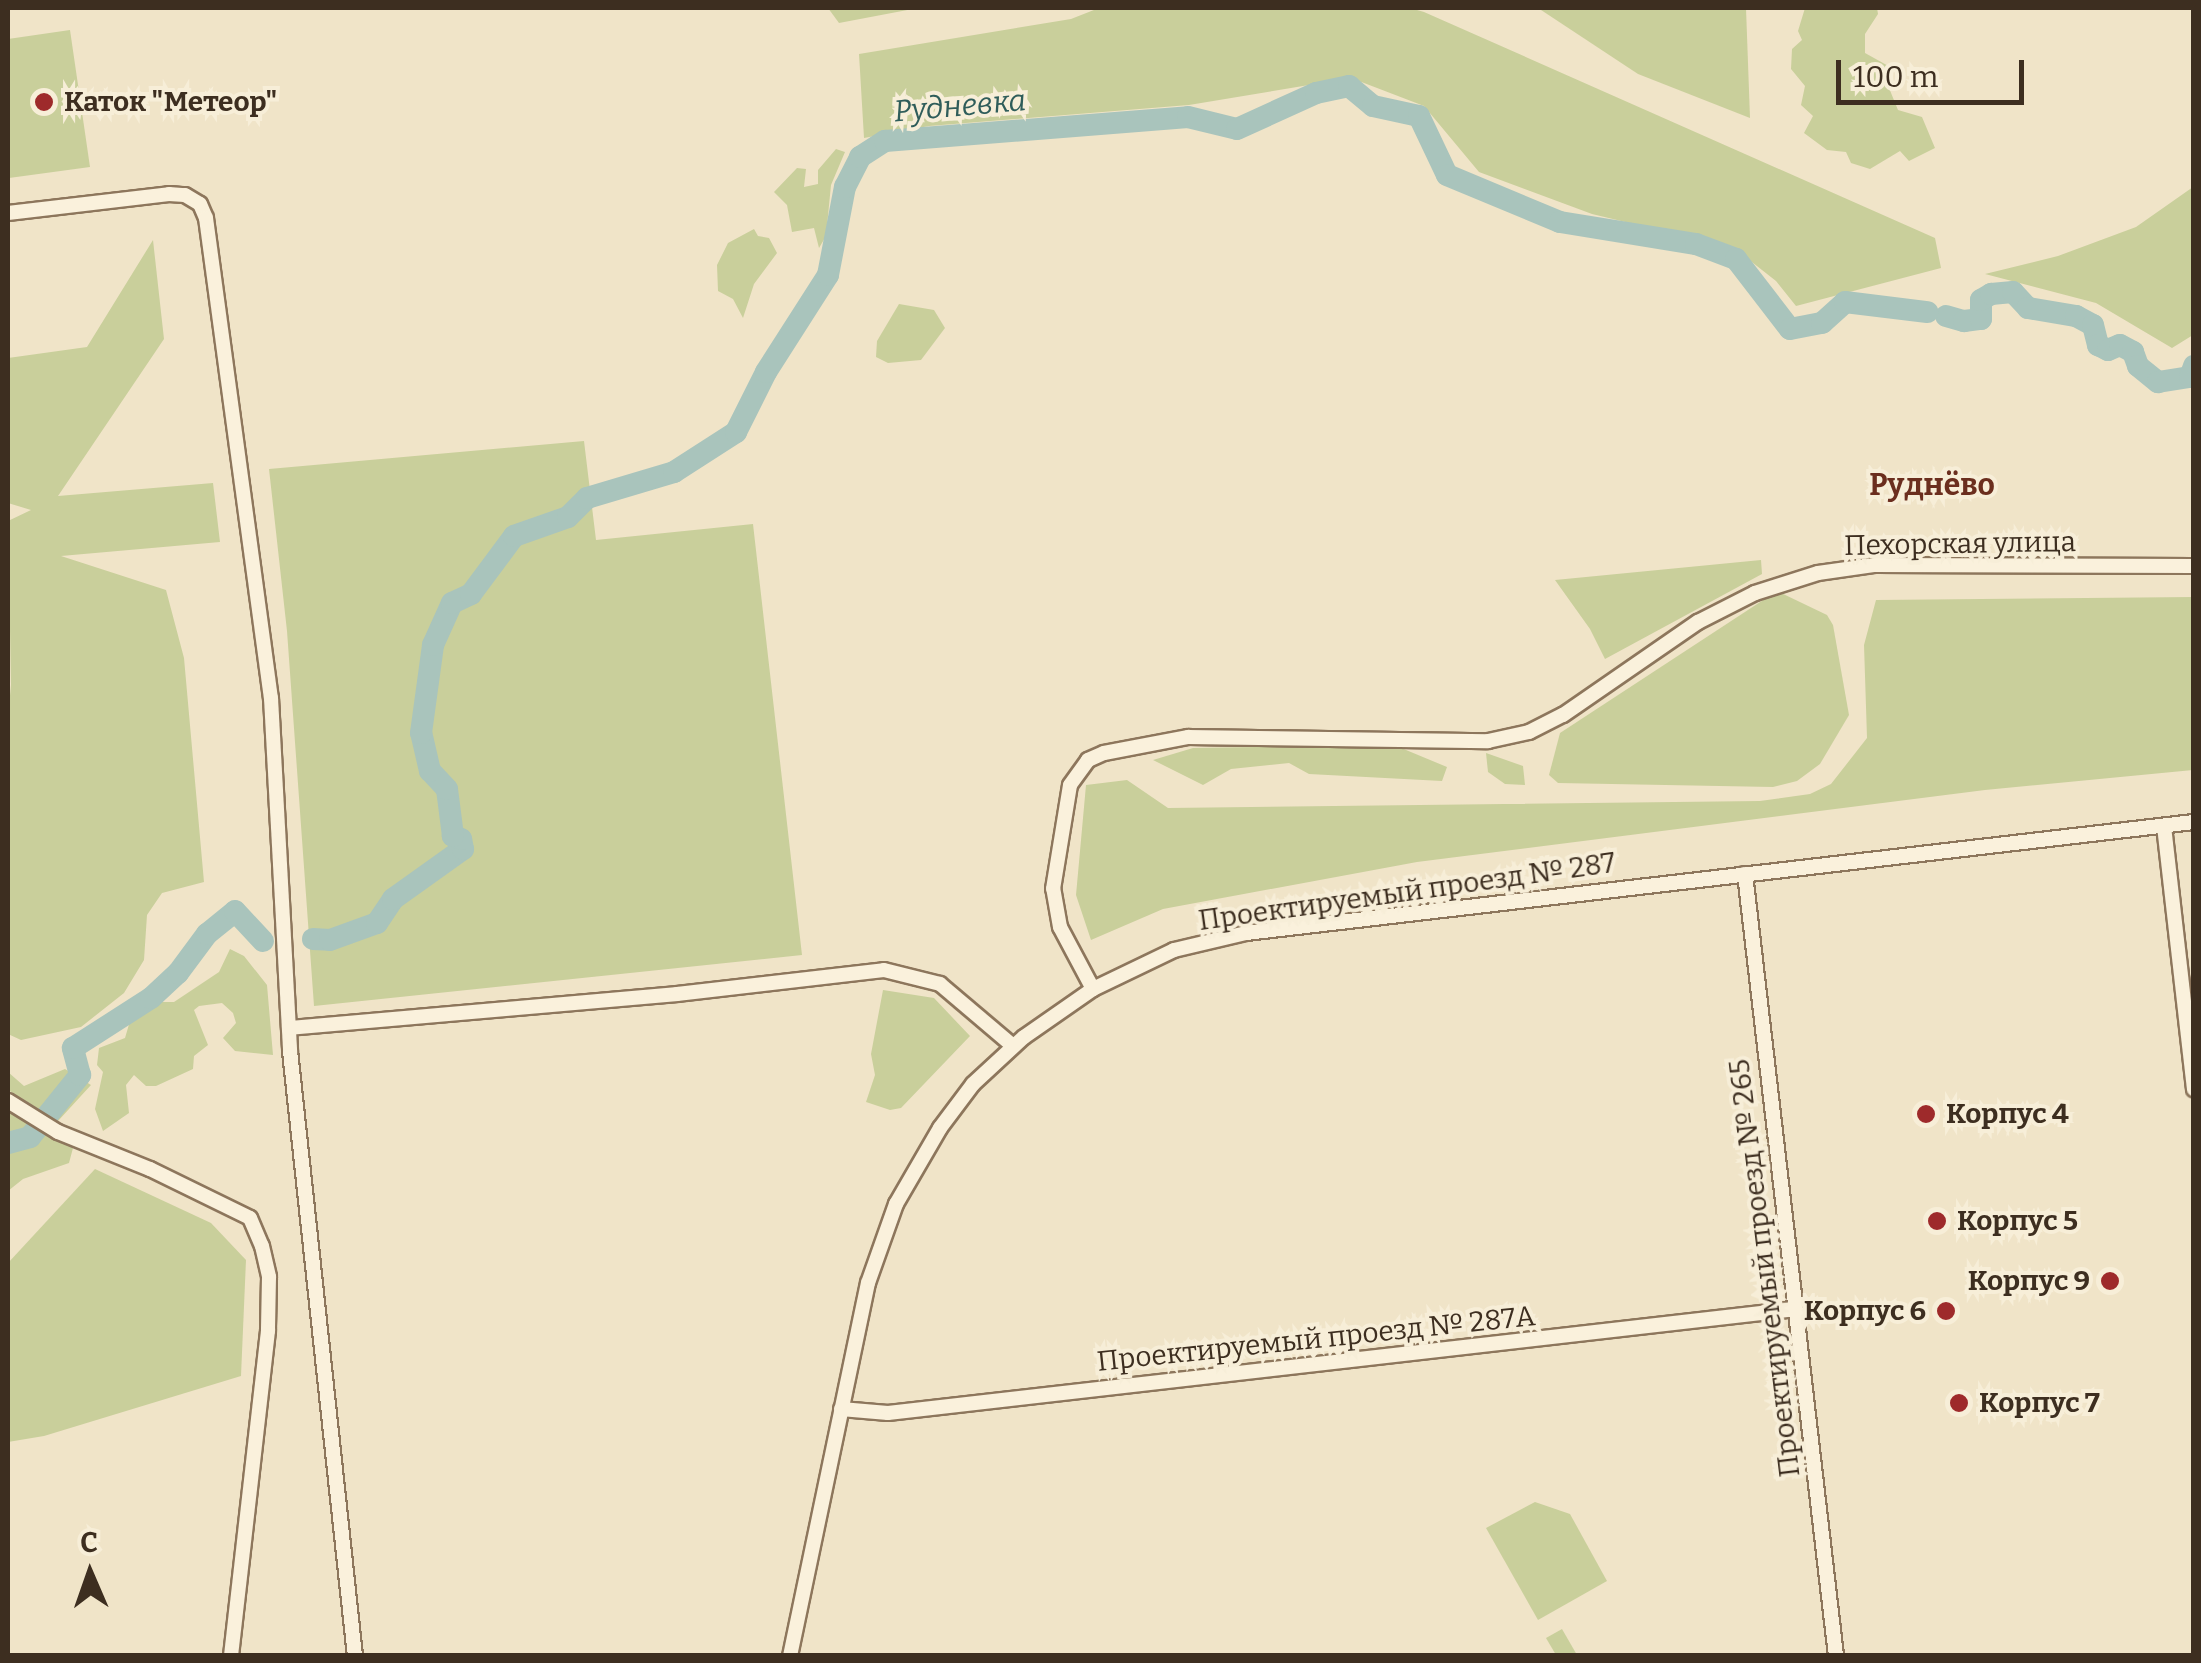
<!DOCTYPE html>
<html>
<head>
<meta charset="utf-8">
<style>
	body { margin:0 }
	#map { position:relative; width:2201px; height:1663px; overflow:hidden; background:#f0e4c8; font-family:Bitter,serif }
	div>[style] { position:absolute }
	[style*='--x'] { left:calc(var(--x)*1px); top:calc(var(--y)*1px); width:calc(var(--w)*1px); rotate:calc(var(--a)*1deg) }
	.green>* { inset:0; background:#c9cf9b }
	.river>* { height:22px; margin:-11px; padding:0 11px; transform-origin:11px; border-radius:11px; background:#a9c4bc }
	.roads { filter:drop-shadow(2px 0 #8d765c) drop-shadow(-2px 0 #8d765c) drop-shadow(0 2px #8d765c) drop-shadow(0 -2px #8d765c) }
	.street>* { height:14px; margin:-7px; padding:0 7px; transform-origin:7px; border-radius:7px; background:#faf1dc }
	.dots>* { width:28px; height:28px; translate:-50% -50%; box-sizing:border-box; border:5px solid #f7eed8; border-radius:50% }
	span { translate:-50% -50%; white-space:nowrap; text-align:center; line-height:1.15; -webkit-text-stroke:8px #f7eed8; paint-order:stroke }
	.poi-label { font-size:28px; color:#3d2e20; font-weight:700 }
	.left { translate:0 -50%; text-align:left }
	.right { translate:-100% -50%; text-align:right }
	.street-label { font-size:28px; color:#3d2e20 }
	.water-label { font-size:30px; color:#2f5d5a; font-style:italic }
	.neighbourhood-label { font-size:30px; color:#6b2e1e; font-weight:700 }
	.frame { position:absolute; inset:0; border:10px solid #3d2e20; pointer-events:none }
	.north { position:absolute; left:40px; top:1523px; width:100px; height:100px; -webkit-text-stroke:8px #f7eed8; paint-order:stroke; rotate:358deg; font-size:28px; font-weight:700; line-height:40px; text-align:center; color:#3d2e20 }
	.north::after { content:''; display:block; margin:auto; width:35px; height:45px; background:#3d2e20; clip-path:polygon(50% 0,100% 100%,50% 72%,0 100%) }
	.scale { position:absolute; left:1836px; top:60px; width:188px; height:45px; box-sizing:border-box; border:5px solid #3d2e20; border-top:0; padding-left:12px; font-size:30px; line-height:35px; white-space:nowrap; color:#3d2e20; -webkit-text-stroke:8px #f7eed8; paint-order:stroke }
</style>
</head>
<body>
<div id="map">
	<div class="green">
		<div style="clip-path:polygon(828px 8px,918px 8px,839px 23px)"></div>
		<div style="clip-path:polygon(1099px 8px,1410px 8px,1424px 12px,1935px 238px,1941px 268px,1796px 306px,1776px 281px,1734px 248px,1592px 214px,1479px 172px,1424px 106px,1351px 78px,1189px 105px,929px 126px,864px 138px,859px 54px,1071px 19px)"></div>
		<div style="clip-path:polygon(1538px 8px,1746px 8px,1750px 118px,1638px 74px)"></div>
		<div style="clip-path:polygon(1805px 8px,1877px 8px,1878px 14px,1865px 34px,1865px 53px,1892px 68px,1889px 88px,1898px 110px,1922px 117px,1935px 148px,1909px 161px,1900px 151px,1870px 169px,1851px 163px,1846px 152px,1827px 150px,1804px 133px,1813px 116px,1801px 105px,1805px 86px,1791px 69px,1792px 49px,1802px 40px,1798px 31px)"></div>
		<div style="clip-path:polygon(70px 30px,90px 167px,9px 178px,8px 39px)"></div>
		<div style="clip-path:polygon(836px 149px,845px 152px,831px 185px,826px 236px,819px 248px,814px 228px,792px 232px,787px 205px,774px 192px,797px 168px,806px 169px,804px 187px,818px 184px,818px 170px)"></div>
		<div style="clip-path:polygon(2193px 187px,2193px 335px,2172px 348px,2096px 303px,1985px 274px,2058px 256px,2136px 227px)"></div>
		<div style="clip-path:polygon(754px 229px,758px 236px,769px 238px,777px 253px,754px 284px,743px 318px,733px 299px,718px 291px,717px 265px,728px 243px)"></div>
		<div style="clip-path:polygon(153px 240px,164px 339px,58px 496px,213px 483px,220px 542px,61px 556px,166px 590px,184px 658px,204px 882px,162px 893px,147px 915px,144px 960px,124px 993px,81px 1027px,21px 1040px,8px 1034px,8px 716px,11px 685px,8px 521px,31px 510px,8px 503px,8px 358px,87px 347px)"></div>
		<div style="clip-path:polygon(899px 304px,934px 310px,945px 328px,921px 360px,888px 363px,876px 357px,877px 341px)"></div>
		<div style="clip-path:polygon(584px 441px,596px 540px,753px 524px,802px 955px,314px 1006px,287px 631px,269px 469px)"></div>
		<div style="clip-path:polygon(1761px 560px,1762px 574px,1605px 659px,1590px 629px,1555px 580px)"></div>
		<div style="clip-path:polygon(1777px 591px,1827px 615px,1833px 625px,1849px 715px,1820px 764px,1797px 781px,1773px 787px,1558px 783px,1549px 775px,1560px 733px)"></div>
		<div style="clip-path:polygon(2193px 597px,2193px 770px,1985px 790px,1417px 862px,1163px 909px,1091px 940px,1076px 895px,1086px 785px,1127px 780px,1168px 808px,1760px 801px,1810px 794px,1831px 784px,1867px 738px,1864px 645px,1876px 600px)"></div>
		<div style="clip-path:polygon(1394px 745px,1447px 767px,1442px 781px,1309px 774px,1289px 763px,1231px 769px,1203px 785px,1153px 760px,1193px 748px)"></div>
		<div style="clip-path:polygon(1486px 753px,1523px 766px,1525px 785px,1505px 784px,1488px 772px)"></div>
		<div style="clip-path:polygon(230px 949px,244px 956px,267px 985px,273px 1055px,235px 1051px,223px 1038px,236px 1023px,233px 1013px,222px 1003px,199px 1006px,194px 1010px,208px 1045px,194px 1056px,193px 1069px,156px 1086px,146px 1086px,134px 1075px,126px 1085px,129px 1113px,103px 1131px,95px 1109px,103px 1072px,97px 1065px,99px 1048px,125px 1038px,130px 1021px,161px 1002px,174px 1002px,219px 972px)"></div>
		<div style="clip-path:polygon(883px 990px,934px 998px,970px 1036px,901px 1108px,890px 1110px,866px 1102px,875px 1075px,871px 1054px)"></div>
		<div style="clip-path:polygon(65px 1069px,91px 1085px,58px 1121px,8px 1090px,8px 1072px,24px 1086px)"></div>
		<div style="clip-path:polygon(9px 1111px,73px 1148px,69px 1163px,23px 1179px,8px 1191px)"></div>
		<div style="clip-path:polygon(95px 1169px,211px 1223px,246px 1260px,241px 1376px,44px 1436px,8px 1442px,8px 1263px)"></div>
		<div style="clip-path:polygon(1535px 1502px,1570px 1514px,1607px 1581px,1538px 1620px,1486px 1528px)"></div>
		<div style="clip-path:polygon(1562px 1629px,1577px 1655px,1556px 1655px,1546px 1638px)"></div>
	</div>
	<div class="river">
		<div style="--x:1946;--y:316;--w:19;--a:16"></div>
		<div style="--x:1964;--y:321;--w:17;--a:-7"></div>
		<div style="--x:1981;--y:319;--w:19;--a:-90"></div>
		<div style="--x:1981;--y:300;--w:12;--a:-31"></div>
		<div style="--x:1991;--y:294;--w:22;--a:-5"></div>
		<div style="--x:2013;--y:292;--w:22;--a:47"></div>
		<div style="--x:2028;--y:308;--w:49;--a:9.5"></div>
		<div style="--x:2076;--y:316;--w:19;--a:28"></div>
		<div style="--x:2093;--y:325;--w:21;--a:76"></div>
		<div style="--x:2098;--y:345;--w:11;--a:27"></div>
		<div style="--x:2108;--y:350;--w:13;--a:-23"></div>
		<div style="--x:2120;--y:345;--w:15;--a:28"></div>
		<div style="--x:2133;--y:352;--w:15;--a:70"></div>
		<div style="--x:2138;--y:366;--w:26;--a:39"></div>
		<div style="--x:2158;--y:382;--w:32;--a:-9"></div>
		<div style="--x:2190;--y:377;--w:12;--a:-70"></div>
		<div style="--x:313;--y:939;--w:17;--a:3"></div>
		<div style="--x:330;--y:940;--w:50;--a:-19.9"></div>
		<div style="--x:377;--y:923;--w:29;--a:-56"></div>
		<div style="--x:393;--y:899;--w:86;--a:-35.5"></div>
		<div style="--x:463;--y:849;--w:10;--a:-101"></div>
		<div style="--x:461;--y:839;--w:9;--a:-159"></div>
		<div style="--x:453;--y:836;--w:47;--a:-97.3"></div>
		<div style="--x:447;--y:789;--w:25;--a:-133"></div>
		<div style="--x:430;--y:771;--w:39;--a:-103"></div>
		<div style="--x:421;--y:733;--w:89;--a:-82.2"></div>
		<div style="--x:433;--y:645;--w:46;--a:-65.7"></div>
		<div style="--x:452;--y:603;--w:21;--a:-25"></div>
		<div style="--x:471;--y:594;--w:72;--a:-53.4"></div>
		<div style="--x:514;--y:536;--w:57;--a:-19.4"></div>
		<div style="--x:568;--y:517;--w:27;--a:-45"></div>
		<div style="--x:587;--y:498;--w:91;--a:-16.6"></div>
		<div style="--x:674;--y:472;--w:74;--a:-32.8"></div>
		<div style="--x:736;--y:432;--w:67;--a:-63.4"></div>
		<div style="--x:766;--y:372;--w:115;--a:-57.4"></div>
		<div style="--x:828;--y:275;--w:90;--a:-79.1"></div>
		<div style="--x:845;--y:187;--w:34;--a:-63"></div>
		<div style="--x:860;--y:157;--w:30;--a:-33"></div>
		<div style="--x:885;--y:141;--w:304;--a:-4.5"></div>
		<div style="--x:1188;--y:117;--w:50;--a:13.8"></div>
		<div style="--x:1237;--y:129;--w:87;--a:-24.5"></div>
		<div style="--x:1316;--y:93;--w:34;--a:-12"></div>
		<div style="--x:1349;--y:86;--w:31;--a:40"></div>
		<div style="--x:1373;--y:106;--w:47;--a:12.3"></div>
		<div style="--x:1419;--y:116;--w:65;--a:64.6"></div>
		<div style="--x:1447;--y:175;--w:122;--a:22.6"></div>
		<div style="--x:1560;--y:222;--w:138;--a:9.2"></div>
		<div style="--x:1696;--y:244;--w:43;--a:20.6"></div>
		<div style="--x:1736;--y:259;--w:88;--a:52.4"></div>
		<div style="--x:1790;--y:329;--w:33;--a:-11"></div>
		<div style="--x:1822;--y:323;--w:31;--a:-42"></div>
		<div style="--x:1845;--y:302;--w:83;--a:7"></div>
		<div style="--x:8;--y:1143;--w:23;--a:-15"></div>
		<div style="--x:30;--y:1137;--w:80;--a:-51.1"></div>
		<div style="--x:80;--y:1075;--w:28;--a:-105"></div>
		<div style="--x:73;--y:1048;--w:93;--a:-32.7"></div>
		<div style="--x:151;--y:998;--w:37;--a:-43"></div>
		<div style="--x:178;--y:973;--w:49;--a:-53.4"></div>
		<div style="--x:207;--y:934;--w:36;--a:-39"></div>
		<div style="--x:235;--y:911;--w:41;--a:47"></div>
	</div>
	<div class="roads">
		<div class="street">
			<div style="--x:8;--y:213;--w:162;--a:-6.7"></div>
			<div style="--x:169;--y:194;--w:16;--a:4"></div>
			<div style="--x:185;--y:195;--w:17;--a:31"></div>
			<div style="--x:200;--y:204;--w:15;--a:67"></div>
			<div style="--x:206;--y:218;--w:484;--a:82.3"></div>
			<div style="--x:271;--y:698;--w:354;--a:86.9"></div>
			<div style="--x:290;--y:1051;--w:608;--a:83.87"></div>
			<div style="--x:2164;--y:826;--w:265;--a:83.5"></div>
			<div style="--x:1745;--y:874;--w:787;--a:83.36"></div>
			<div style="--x:1093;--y:989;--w:70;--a:-118"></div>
			<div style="--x:1060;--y:927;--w:39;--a:-100"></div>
			<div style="--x:1053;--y:889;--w:105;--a:-80.7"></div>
			<div style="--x:1070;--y:785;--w:31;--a:-54"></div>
			<div style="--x:1088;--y:760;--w:17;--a:-24"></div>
			<div style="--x:1104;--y:753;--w:86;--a:-10.8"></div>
			<div style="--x:1188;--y:737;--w:300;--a:0.8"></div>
			<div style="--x:1488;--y:741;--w:42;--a:-12.4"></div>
			<div style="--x:1529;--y:732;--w:38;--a:-27"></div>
			<div style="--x:1563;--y:715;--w:164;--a:-34.6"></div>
			<div style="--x:1698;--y:622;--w:64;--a:-27"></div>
			<div style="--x:1755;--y:593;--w:66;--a:-17.6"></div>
			<div style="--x:1818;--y:573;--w:58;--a:-8"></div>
			<div style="--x:1875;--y:565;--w:319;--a:0.2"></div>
			<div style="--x:289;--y:1028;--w:389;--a:-5"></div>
			<div style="--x:677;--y:994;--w:208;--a:-6.6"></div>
			<div style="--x:884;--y:970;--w:58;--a:14"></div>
			<div style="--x:940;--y:984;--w:96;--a:40.3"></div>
			<div style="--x:8;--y:1101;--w:59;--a:31.8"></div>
			<div style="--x:58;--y:1132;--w:99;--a:21.9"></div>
			<div style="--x:150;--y:1169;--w:111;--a:26.1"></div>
			<div style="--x:250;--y:1218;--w:30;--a:67"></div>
			<div style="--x:262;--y:1246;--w:32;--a:77"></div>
			<div style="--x:269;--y:1277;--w:54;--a:91.1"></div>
			<div style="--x:268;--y:1331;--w:327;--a:96.5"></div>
			<div style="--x:841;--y:1409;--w:47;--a:4.9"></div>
			<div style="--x:888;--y:1413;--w:914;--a:-6.53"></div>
			<div style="--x:790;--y:1656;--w:381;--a:-78.2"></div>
			<div style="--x:868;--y:1283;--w:84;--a:-70.5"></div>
			<div style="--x:896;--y:1204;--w:88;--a:-59.9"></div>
			<div style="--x:940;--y:1128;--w:55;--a:-53.1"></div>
			<div style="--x:973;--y:1084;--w:69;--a:-42.7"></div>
			<div style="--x:1024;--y:1037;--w:84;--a:-34.8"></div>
			<div style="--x:1093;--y:989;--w:90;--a:-25.7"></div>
			<div style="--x:1174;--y:950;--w:74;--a:-13.3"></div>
			<div style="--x:1246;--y:933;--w:954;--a:-6.68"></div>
		</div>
	</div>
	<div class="dots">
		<div style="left:44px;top:102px;background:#9e2a2b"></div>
		<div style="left:1926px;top:1114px;background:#9e2a2b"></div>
		<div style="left:1937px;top:1221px;background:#9e2a2b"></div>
		<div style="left:2110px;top:1281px;background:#9e2a2b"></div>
		<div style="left:1946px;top:1311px;background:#9e2a2b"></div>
		<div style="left:1959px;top:1403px;background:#9e2a2b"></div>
	</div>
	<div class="poi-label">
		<span class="left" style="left:64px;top:102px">Каток "Метеор"</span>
		<span class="left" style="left:1946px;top:1114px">Корпус 4</span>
		<span class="left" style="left:1957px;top:1221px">Корпус 5</span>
		<span class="right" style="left:2090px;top:1281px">Корпус 9</span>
		<span class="right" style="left:1926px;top:1311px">Корпус 6</span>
		<span class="left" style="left:1979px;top:1403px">Корпус 7</span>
	</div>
	<div class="street-label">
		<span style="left:1960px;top:544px;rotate:-1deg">Пехорская улица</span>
		<span style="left:1407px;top:892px;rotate:-8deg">Проектируемый проезд № 287</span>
		<span style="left:1765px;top:1268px;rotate:-97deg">Проектируемый проезд № 265</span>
		<span style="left:1316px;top:1339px;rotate:-6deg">Проектируемый проезд № 287А</span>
	</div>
	<div class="water-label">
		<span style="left:960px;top:106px;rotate:-5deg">Рудневка</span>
	</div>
	<div class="neighbourhood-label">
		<span style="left:1932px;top:485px">Руднёво</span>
	</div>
	<div class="frame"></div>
	<div class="north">С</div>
	<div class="scale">100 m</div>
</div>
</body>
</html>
